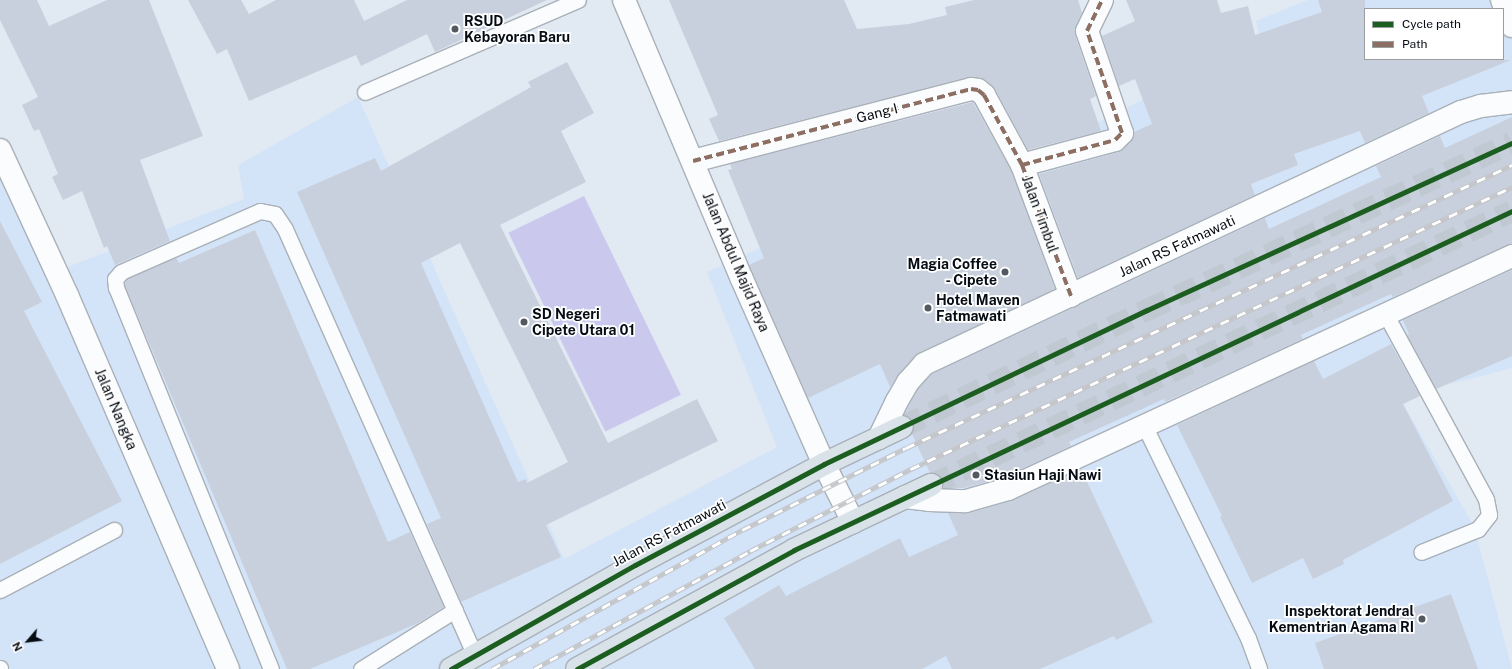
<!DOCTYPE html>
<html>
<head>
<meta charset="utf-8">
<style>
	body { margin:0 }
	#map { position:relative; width:1512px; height:669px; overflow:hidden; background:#e1e9f3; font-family:"Public Sans",sans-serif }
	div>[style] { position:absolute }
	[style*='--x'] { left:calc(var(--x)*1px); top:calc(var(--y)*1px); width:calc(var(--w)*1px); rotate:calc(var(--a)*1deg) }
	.built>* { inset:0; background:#d3e4f9 }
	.green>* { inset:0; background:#cac9ed; transform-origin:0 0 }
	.building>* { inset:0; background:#c9d0dd }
	.primary-tunnel>* { height:22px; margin-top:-11px; transform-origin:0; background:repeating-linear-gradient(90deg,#c0c8d1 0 22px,transparent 0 33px) }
	.roads { filter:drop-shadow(1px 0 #a9b0b8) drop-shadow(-1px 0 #a9b0b8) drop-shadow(0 1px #a9b0b8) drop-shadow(0 -1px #a9b0b8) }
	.service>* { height:15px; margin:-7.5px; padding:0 7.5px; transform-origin:7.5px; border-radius:7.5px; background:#fafcfd }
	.minor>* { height:22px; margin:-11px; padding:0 11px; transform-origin:11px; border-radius:11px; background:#fafcfd }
	.tertiary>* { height:22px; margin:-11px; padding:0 11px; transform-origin:11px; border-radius:11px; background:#fafcfd }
	.primary>* { height:22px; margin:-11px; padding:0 11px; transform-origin:11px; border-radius:11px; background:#d9e2e8 }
	.rail>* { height:4.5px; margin-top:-2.25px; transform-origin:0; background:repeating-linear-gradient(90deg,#fff 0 9px,#c4c6c9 0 18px); box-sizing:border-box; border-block:1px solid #c4c6c9 }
	.quiet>* { height:4px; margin-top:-2px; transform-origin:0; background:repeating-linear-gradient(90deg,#8d6e63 0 8px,transparent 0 12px) }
	.cycleway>* { height:5px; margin:-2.5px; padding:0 2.5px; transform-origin:2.5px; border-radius:2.5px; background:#1b5e20 }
	.dots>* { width:11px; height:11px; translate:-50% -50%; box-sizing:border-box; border:2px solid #fff; border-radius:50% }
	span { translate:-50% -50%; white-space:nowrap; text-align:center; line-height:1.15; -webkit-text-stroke:3.5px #fff; paint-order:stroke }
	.poi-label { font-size:14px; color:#060c13; font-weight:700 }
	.left { translate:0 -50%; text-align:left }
	.right { translate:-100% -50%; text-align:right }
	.street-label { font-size:14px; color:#060c13 }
	.legend { position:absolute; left:1364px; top:8px; width:140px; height:52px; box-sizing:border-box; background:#fff; border:1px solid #9b9ea1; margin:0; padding:5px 7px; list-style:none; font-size:12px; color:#060c13 }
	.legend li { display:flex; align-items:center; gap:8px; height:20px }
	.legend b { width:20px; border:1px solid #9b9ea1 }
	.north { position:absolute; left:8px; top:621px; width:40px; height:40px; -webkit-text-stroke:3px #fff; paint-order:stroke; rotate:242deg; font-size:11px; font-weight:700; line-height:16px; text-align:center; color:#060c13 }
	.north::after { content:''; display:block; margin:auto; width:14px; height:18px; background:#060c13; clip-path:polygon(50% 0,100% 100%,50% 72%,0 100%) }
</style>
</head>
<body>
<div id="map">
	<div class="built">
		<div style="clip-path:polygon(evenodd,1308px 0,1512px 0,1512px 368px,1399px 397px,1474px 526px,1512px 669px,0 669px,0 151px,65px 268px,244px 199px,238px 165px,358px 97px,564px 559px,777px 447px,707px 272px,839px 212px,1028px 217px,1010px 167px,1146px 98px,1277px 112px,1256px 21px,1308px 0,1365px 9px,1503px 9px,1503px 59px,1365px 59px,1365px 9px)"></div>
	</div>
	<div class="green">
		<div style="left:584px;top:196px;width:221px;height:84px;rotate:64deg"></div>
	</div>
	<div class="building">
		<div style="clip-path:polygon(0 0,37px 0,49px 26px,107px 0,149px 0,203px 136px,140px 160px,170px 241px,115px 265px,107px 246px,104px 248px,82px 191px,63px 200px,52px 177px,58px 174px,39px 129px,34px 131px,22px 105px,38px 97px,0 20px)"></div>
		<div style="clip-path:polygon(188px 0,241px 0,249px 14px,276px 0,354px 0,364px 21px,407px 0,547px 0,435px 52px,427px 34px,361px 66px,356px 55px,249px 101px,227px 49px,217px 54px)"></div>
		<div style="clip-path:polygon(669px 0,844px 0,857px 29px,909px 24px,947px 15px,945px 7px,974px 0,1078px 0,1082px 13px,1076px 26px,1075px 35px,1096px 96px,1090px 99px,1101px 131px,1028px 150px,995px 89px,986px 80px,972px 77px,719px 141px,709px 119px,718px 115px)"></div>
		<div style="clip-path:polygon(1126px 0,1217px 0,1221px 13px,1248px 6px,1255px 35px,1322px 12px,1318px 0,1365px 0,1365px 59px,1511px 60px,1422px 96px,1429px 113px,1365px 143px,1360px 131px,1294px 154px,1298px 165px,1251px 184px,1255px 195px,1078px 278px,1039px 174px,1119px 152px,1131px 142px,1134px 132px,1152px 124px,1135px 79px,1119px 86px,1102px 36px,1135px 21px)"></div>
		<div style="clip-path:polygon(evenodd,567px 62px,594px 113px,561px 131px,586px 182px,500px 225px,608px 443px,697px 399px,718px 441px,546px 525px,561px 557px,461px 602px,427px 524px,441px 518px,297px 192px,375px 158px,381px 171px,531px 87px,528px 82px,567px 62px,460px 243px,568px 462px,527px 483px,526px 479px,518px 482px,421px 263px,460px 243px)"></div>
		<div style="clip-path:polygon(973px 102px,1011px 170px,1055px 289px,919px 353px,899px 374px,890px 387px,880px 364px,808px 398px,749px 265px,764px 258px,728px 170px,732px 169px,730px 164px)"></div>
		<div style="clip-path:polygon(1512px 117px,1512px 244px,1393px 297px,1391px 294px,1301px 335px,1303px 339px,1165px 402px,1164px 399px,1069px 442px,1071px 446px,1004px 477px,964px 488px,943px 488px,942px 480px,938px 475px,930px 473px,912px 434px,913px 422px,904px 415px,918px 389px,932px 374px,1265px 218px,1269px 229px,1381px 177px,1376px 166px,1440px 136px,1445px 148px)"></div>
		<div style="clip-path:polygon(0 221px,42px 302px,24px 311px,122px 501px,0 564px)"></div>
		<div style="clip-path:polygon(255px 230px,388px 542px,410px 532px,444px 607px,416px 624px,310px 669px,287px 669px,125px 286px,126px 279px,176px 257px,179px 263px)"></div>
		<div style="clip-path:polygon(1512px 270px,1512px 356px,1436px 389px,1407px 335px,1409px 334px,1403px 320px)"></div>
		<div style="clip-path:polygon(1391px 344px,1420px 396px,1403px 404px,1453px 501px,1343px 560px,1344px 564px,1313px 579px,1303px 558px,1252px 583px,1220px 517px,1222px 516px,1177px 425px,1314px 361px,1323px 379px)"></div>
		<div style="clip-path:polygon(1081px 469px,1153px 622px,1116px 640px,1114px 636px,1040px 669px,952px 669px,946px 656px,922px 669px,755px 669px,724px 618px,779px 585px,786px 596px,900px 538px,909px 557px,958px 535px,948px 513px,969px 513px,1011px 501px)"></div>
		<div style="clip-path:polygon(1451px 594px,1478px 669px,1324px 669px,1315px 643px)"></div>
	</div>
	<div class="primary-tunnel">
		<div style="--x:902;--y:427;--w:272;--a:-25.5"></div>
		<div style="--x:1147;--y:310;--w:401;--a:-24.6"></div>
		<div style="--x:931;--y:485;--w:642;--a:-25.25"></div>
	</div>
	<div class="roads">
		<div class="service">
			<div style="--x:365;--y:92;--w:232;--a:-23.4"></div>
			<div style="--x:1386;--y:315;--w:209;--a:61.5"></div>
			<div style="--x:1486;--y:499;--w:16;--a:79"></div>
			<div style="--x:1489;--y:515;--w:18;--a:128"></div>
			<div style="--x:1478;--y:529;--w:61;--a:158"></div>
			<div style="--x:1145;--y:427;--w:235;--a:64"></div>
			<div style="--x:1248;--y:638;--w:33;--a:70"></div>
			<div style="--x:0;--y:590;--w:129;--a:-27.8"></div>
			<div style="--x:0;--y:668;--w:1;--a:90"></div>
			<div style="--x:271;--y:669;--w:411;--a:-112.1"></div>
			<div style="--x:116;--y:288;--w:9;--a:-96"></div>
			<div style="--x:115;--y:279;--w:9;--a:-49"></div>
			<div style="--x:121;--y:272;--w:152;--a:-23.7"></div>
			<div style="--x:260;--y:211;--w:15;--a:11"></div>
			<div style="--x:275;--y:214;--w:18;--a:56"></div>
			<div style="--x:285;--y:229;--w:466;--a:66"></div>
			<div style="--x:361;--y:669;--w:111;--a:-32.1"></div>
		</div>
		<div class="minor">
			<div style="--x:1502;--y:0;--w:28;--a:69"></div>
			<div style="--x:0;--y:150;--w:160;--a:65.2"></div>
			<div style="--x:67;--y:295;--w:407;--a:66.7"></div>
			<div style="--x:693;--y:161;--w:287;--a:-14.5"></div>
			<div style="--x:971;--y:89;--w:7;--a:8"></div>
			<div style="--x:978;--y:90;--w:8;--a:40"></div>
			<div style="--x:984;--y:95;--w:80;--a:61.5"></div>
			<div style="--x:1071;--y:296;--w:140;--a:-110.5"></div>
			<div style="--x:1022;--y:165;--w:96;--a:-15"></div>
			<div style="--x:1115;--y:140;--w:10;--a:-45"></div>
			<div style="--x:1122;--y:133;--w:108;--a:-108.9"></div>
			<div style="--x:1087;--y:31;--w:34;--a:-64"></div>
			<div style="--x:879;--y:438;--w:41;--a:-64.1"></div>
			<div style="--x:897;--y:401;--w:22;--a:-60"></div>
			<div style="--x:908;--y:382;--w:24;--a:-48"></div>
			<div style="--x:924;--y:364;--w:593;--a:-25.14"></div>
			<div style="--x:1461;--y:112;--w:21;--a:-17"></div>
			<div style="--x:1481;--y:106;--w:31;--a:-7"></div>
			<div style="--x:905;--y:497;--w:24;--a:7"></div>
			<div style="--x:929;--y:500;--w:37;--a:2"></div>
			<div style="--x:966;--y:501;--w:44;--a:-15.9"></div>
			<div style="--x:1008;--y:489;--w:555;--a:-24.81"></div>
		</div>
		<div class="tertiary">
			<div style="--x:624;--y:0;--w:301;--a:67.1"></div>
			<div style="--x:741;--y:277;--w:205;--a:66.1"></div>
			<div style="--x:824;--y:464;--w:65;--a:63.4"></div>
		</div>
		<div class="primary">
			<div style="--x:451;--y:669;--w:211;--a:-29.5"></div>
			<div style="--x:635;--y:565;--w:214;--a:-28.1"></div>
			<div style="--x:824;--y:464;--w:86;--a:-25.4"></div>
			<div style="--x:577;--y:669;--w:247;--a:-28.7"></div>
			<div style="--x:794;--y:550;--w:152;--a:-25.4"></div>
		</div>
	</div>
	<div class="rail">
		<div style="--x:492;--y:669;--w:286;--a:-29.1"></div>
		<div style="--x:742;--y:530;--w:183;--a:-26.6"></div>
		<div style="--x:906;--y:448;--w:669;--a:-25.03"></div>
		<div style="--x:534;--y:669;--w:246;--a:-28.6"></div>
		<div style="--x:750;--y:551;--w:181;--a:-27"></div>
		<div style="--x:911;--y:469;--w:664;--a:-25.14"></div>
	</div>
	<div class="quiet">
		<div style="--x:693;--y:161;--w:287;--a:-14.5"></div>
		<div style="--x:971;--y:89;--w:7;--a:8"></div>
		<div style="--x:978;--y:90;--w:8;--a:40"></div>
		<div style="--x:984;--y:95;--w:80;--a:61.5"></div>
		<div style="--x:1071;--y:296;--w:140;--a:-110.5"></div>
		<div style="--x:1022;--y:165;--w:96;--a:-15"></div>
		<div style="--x:1115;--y:140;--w:10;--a:-45"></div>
		<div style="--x:1122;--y:133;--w:108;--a:-108.9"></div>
		<div style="--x:1087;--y:31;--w:34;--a:-64"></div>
	</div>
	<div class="cycleway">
		<div style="--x:451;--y:669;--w:211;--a:-29.5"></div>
		<div style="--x:635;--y:565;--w:214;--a:-28.1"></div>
		<div style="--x:824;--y:464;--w:358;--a:-25.5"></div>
		<div style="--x:1147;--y:310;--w:401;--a:-24.6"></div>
		<div style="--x:577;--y:669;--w:247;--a:-28.7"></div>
		<div style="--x:794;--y:550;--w:794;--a:-25.27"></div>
	</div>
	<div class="dots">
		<div style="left:455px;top:29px;background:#535961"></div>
		<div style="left:1005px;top:272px;background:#535961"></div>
		<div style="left:928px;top:308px;background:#535961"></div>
		<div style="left:524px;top:322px;background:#535961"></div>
		<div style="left:976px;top:475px;background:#535961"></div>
		<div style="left:1422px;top:619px;background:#535961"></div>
	</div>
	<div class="poi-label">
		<span class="left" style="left:464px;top:29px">RSUD<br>Kebayoran Baru</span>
		<span class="right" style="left:997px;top:272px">Magia Coffee<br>- Cipete</span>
		<span class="left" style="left:936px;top:308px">Hotel Maven<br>Fatmawati</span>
		<span class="left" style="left:532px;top:322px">SD Negeri<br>Cipete Utara 01</span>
		<span class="left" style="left:984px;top:475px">Stasiun Haji Nawi</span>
		<span class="right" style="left:1414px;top:619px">Inspektorat Jendral<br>Kementrian Agama RI</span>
	</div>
	<div class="street-label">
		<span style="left:877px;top:113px;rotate:-14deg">Gang I</span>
		<span style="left:1040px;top:214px;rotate:70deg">Jalan Timbul</span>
		<span style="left:1177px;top:246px;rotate:-25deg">Jalan RS Fatmawati</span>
		<span style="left:736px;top:262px;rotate:67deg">Jalan Abdul Majid Raya</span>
		<span style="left:116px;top:409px;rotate:67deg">Jalan Nangka</span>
		<span style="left:669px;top:533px;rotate:-28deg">Jalan RS Fatmawati</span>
	</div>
	<ul class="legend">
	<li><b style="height:5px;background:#1b5e20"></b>Cycle path</li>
	<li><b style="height:5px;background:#8d6e63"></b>Path</li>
	</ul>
	<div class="north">N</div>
</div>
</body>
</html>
